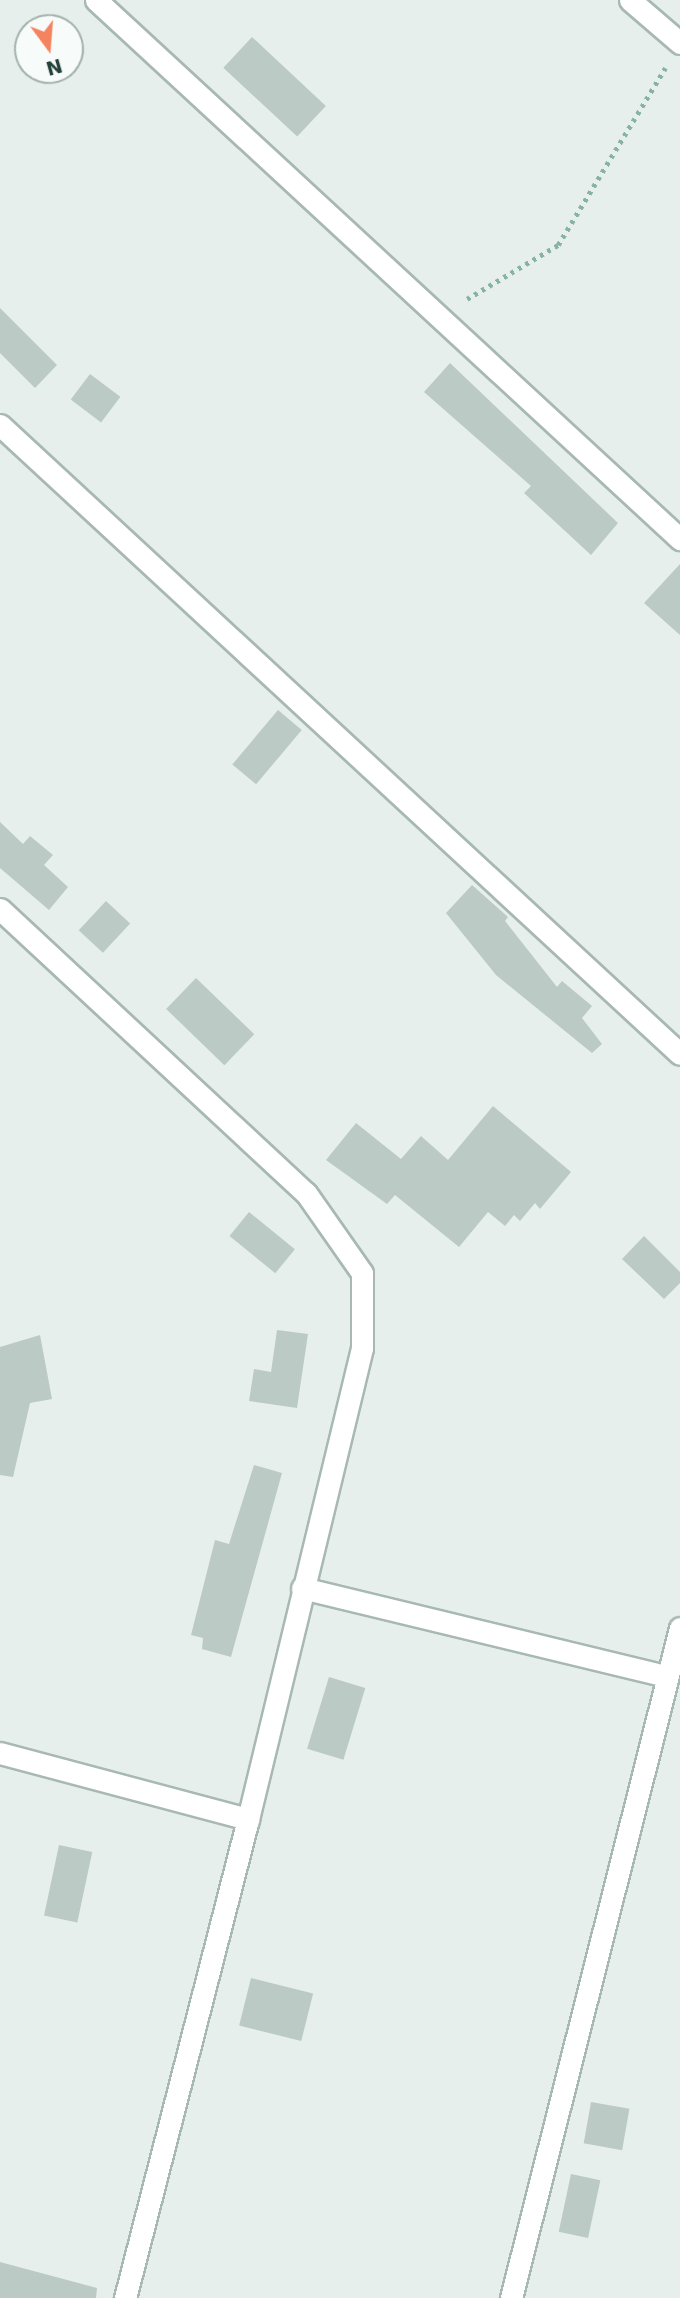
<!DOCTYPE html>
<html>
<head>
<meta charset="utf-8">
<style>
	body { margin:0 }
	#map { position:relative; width:680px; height:2298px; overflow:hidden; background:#e6efeb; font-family:"DejaVu Sans",sans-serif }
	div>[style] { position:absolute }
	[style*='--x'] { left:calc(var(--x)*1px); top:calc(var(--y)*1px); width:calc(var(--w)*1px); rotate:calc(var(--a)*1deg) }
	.building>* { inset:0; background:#bbcac4; transform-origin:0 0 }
	.path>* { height:4.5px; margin-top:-2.25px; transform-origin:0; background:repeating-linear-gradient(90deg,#86b3a5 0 3.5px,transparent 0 8.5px) }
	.roads { filter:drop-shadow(2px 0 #a8b8b2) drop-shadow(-2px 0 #a8b8b2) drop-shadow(0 2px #a8b8b2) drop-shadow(0 -2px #a8b8b2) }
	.minor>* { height:21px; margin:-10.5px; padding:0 10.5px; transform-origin:10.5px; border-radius:10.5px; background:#fff }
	span { translate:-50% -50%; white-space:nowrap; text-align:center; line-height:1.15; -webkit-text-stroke:6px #f7fbf9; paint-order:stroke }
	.north { position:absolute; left:14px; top:14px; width:70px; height:70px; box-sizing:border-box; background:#f7fbf9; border:2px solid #a3b1ad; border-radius:50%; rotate:164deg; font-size:19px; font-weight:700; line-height:28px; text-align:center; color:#24423a }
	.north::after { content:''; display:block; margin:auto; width:24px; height:32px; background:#f4845f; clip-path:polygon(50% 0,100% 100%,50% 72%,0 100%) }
</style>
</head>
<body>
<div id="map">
	<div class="building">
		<div style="left:252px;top:37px;width:101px;height:42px;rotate:43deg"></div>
		<div style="clip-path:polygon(0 308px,57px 365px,35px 388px,0 353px)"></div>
		<div style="clip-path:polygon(450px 363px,618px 523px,591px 555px,524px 493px,531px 486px,424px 392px)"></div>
		<div style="left:90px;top:374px;width:38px;height:32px;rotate:37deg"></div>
		<div style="clip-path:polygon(680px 564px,680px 635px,644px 603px)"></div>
		<div style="left:278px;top:710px;width:31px;height:71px;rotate:40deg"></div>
		<div style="clip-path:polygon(0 822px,23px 844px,30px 836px,53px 855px,44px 865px,68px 887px,49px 910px,0 868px)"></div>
		<div style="clip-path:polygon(472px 885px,508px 917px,505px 921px,557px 987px,562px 981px,592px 1006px,582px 1018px,602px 1044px,592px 1053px,496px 975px,446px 913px)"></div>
		<div style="left:106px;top:901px;width:33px;height:40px;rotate:43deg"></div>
		<div style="left:196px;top:978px;width:81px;height:43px;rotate:44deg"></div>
		<div style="clip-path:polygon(493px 1106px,571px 1172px,540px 1209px,535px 1203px,520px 1221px,514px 1215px,505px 1226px,488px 1212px,459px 1247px,395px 1195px,387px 1204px,326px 1160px,356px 1123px,401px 1159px,421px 1136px,448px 1160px)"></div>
		<div style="left:249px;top:1212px;width:59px;height:31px;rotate:39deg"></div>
		<div style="clip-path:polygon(644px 1236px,680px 1272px,680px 1283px,664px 1299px,622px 1259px)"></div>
		<div style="clip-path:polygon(277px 1330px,308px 1334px,297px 1408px,249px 1401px,254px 1369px,271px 1372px)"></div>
		<div style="clip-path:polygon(40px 1335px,52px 1399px,30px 1403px,13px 1477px,0 1475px,0 1347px)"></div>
		<div style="clip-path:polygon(254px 1465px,282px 1473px,231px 1657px,202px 1649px,203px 1638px,191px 1635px,215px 1540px,229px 1544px)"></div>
		<div style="left:329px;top:1677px;width:38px;height:75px;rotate:17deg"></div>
		<div style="left:59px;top:1845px;width:34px;height:72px;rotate:12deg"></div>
		<div style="left:251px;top:1978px;width:64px;height:49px;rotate:14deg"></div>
		<div style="left:591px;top:2102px;width:39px;height:42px;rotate:10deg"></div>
		<div style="left:571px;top:2174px;width:30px;height:59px;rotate:12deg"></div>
		<div style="clip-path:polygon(0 2262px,97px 2288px,96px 2298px,0 2298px)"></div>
	</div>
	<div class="path">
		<div style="--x:467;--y:299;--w:106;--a:-30.7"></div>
		<div style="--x:558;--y:245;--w:207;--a:-58.8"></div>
	</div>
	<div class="roads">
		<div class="minor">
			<div style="--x:96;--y:0;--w:795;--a:42.71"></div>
			<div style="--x:630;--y:0;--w:66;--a:40.7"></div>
			<div style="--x:0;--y:425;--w:926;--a:42.77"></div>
			<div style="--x:0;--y:909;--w:417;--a:42.9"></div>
			<div style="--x:306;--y:1193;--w:98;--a:55"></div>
			<div style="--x:362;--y:1273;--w:75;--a:90"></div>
			<div style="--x:362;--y:1348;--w:485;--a:103.6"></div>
			<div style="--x:248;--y:1819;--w:495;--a:104.4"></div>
			<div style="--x:302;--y:1588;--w:375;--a:13.6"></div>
			<div style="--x:0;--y:1753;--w:257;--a:14.9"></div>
			<div style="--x:511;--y:2298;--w:691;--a:-75.84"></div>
		</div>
	</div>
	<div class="north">N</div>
</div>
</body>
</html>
